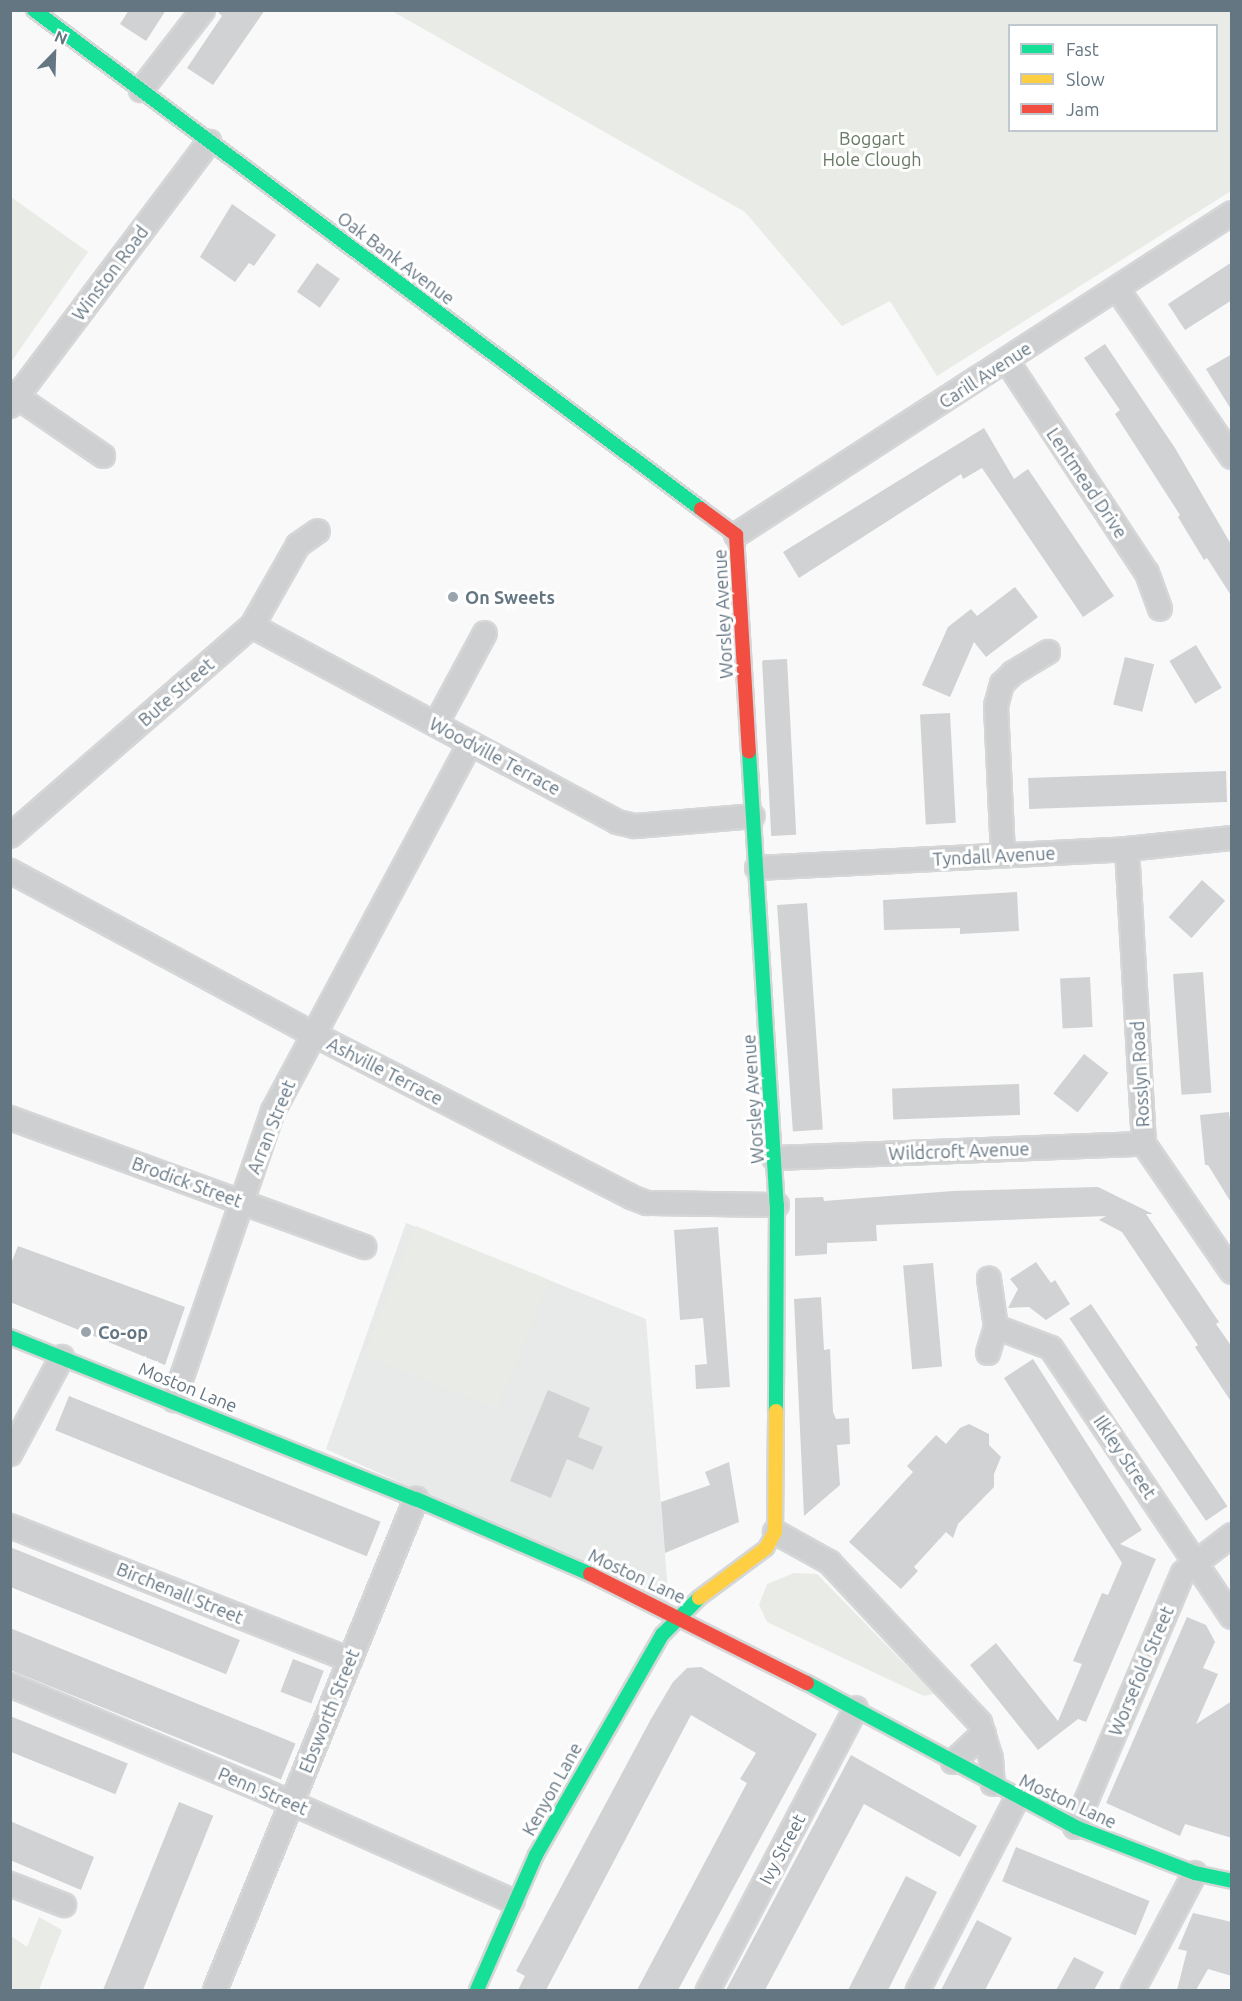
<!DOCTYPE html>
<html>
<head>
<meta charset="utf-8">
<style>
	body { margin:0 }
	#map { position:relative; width:1242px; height:2001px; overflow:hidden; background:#f9f9f9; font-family:Ubuntu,sans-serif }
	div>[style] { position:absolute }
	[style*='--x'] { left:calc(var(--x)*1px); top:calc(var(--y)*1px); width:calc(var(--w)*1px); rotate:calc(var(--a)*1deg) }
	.built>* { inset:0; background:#e8e9e9 }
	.green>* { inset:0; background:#e8ebe6; transform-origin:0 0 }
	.building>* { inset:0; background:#d0d2d3; transform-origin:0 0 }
	.roads { filter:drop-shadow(2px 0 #d5d6d7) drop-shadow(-2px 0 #d5d6d7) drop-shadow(0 2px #d5d6d7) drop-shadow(0 -2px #d5d6d7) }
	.street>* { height:22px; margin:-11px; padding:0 11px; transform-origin:11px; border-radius:11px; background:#cecfd0 }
	.fast>* { height:14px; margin:-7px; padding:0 7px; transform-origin:7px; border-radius:7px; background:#16e098 }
	.slow>* { height:14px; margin:-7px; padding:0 7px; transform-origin:7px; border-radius:7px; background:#ffcf43 }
	.jam>* { height:14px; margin:-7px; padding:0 7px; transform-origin:7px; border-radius:7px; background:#f24e42 }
	.dots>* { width:16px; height:16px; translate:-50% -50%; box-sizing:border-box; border:3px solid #fff; border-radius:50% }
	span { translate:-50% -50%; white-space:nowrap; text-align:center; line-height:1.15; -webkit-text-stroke:6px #fff; paint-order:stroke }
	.park-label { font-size:18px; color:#687a64 }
	.street-label { font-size:18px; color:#657683 }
	.poi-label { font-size:18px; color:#657683; font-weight:700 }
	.left { translate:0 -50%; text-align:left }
	.frame { position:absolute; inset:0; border:12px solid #657683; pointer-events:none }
	.legend { position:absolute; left:1008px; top:24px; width:210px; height:108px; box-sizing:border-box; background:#fff; border:2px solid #c1c8cd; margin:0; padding:8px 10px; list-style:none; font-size:18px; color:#657683 }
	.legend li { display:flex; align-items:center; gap:12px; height:30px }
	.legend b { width:30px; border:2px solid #c1c8cd }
	.north { position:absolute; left:24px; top:24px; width:60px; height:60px; -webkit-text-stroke:4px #fff; paint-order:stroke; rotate:23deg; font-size:16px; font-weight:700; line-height:24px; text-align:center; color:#657683 }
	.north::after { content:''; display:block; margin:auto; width:21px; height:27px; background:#657683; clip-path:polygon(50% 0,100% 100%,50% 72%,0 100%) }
</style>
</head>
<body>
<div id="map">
	<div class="built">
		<div style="clip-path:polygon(406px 1223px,646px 1319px,669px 1604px,326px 1449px)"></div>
	</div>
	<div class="green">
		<div style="clip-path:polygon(evenodd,392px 11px,1231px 11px,1231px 191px,937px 376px,890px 301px,842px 326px,745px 212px,392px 11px,1010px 26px,1216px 26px,1216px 130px,1010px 130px,1010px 26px)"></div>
		<div style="clip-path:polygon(11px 197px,88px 252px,11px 362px)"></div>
		<div style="left:416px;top:1226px;width:144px;height:139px;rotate:22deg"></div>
		<div style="clip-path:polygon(794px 1573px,817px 1574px,934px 1694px,924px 1696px,767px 1622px,759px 1605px,767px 1584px)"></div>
		<div style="clip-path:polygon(39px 1917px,62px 1930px,39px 1990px,11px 1990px,11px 1936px,27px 1947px)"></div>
	</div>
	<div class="building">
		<div style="clip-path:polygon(129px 10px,166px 10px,146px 41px,120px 24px)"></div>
		<div style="clip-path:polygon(216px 10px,265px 10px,213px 85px,187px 68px,222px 16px)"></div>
		<div style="clip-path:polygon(232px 204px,276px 235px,254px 266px,249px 263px,235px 282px,200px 257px)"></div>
		<div style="clip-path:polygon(1232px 262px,1232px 300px,1185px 330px,1168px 304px)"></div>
		<div style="left:317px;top:263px;width:28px;height:35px;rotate:35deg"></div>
		<div style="clip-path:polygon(1105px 344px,1175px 448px,1232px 546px,1232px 597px,1207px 558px,1204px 560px,1178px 517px,1180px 515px,1115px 414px,1120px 410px,1084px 358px)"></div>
		<div style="clip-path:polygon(1232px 354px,1232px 411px,1206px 369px)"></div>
		<div style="clip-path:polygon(984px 428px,1014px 479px,1028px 469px,1114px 596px,1083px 617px,982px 468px,963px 479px,961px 474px,799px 578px,783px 552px)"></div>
		<div style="clip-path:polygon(1015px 587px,1038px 617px,986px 657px,974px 642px,950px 697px,922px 685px,948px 627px,971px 609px,977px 616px)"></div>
		<div style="left:1196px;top:645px;width:50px;height:31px;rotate:59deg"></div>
		<div style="left:1125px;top:657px;width:30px;height:49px;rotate:14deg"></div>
		<div style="left:787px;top:659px;width:176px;height:25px;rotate:87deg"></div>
		<div style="left:950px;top:713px;width:110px;height:30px;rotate:87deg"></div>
		<div style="left:1226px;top:771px;width:31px;height:198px;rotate:88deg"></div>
		<div style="left:1202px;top:880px;width:31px;height:50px;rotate:42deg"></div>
		<div style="clip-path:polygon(1017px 892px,1019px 931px,960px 934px,960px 928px,884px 930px,883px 900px)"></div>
		<div style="left:807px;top:903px;width:227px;height:30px;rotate:86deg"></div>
		<div style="left:1203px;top:972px;width:121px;height:30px;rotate:86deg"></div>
		<div style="left:1090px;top:977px;width:50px;height:30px;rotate:87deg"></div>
		<div style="left:1084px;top:1054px;width:31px;height:50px;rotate:38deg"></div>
		<div style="left:1019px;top:1084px;width:31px;height:127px;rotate:88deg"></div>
		<div style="clip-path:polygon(1229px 1112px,1232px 1136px,1232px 1204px,1208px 1165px,1205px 1165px,1200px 1115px)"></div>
		<div style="clip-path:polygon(1098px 1187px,1153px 1214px,1146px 1214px,1219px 1322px,1216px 1324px,1232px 1347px,1232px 1403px,1195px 1347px,1198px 1345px,1122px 1232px,1099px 1220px,1106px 1216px,876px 1225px,877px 1241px,827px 1243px,827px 1254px,795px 1256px,795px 1198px,823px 1197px,824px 1201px,953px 1191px)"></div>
		<div style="clip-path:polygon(718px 1227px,730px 1387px,696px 1389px,695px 1365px,707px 1364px,703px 1318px,680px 1320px,674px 1230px)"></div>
		<div style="clip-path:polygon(18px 1246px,185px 1307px,165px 1365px,10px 1302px,10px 1266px)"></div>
		<div style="clip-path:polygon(1036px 1262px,1051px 1283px,1055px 1280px,1070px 1304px,1046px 1320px,1029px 1307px,1008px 1308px,1018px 1289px,1010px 1279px)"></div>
		<div style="left:933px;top:1263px;width:104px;height:30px;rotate:85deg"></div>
		<div style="clip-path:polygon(821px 1297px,824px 1350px,830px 1349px,833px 1412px,836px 1419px,849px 1418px,850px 1444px,837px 1445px,840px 1485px,804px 1516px,794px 1299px)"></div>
		<div style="left:1091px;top:1304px;width:244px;height:26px;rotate:56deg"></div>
		<div style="clip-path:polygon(1033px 1359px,1142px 1530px,1120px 1544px,1156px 1559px,1086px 1722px,1078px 1719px,1038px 1750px,970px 1665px,996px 1643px,1058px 1721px,1082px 1664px,1073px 1661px,1102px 1593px,1108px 1595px,1122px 1563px,1004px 1378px)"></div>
		<div style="clip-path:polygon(548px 1390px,590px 1408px,578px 1437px,603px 1447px,593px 1470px,567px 1459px,551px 1498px,510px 1481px)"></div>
		<div style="left:69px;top:1396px;width:336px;height:37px;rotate:22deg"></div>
		<div style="clip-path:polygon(969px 1424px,989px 1434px,989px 1445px,1001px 1457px,994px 1474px,994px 1487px,958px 1524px,953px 1538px,946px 1532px,914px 1567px,918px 1571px,901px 1589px,849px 1542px,913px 1472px,907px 1466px,936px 1435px,946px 1444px,960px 1428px)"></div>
		<div style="clip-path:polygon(729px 1462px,739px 1522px,665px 1553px,661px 1502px,710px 1485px,705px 1472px)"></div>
		<div style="left:10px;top:1547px;width:248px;height:37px;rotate:22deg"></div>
		<div style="clip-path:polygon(1187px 1617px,1206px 1625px,1215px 1642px,1203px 1668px,1218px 1674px,1196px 1724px,1232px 1701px,1232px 1838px,1185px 1824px,1180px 1836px,1106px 1803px)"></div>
		<div style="left:10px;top:1628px;width:308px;height:39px;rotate:22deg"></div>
		<div style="left:293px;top:1659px;width:33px;height:35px;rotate:21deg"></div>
		<div style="clip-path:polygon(701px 1667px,817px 1734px,678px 1990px,637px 1990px,747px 1783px,740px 1779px,756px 1753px,691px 1715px,546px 1990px,518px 1990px,525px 1976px,516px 1971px,651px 1719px,673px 1682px,687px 1668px)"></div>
		<div style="left:10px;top:1716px;width:127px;height:33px;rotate:22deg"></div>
		<div style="clip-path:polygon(851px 1755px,977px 1826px,960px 1857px,864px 1804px,765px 1990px,726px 1990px)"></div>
		<div style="left:179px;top:1802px;width:37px;height:202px;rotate:22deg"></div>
		<div style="clip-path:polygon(10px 1821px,94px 1857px,81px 1890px,10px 1860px)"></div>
		<div style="left:1016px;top:1847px;width:144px;height:37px;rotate:22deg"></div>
		<div style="clip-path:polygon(906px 1876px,937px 1892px,888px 1990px,848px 1990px)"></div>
		<div style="clip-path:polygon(1193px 1913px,1232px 1922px,1232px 1976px,1208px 1969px,1196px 1990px,1177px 1990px,1187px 1951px,1178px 1949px)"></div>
		<div style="clip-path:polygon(977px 1920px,1012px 1938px,985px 1990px,941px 1990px)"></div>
		<div style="clip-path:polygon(1074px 1957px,1104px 1972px,1094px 1990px,1056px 1990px)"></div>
	</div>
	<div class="roads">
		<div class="street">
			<div style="--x:141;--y:90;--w:101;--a:-52.2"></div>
			<div style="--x:1118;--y:290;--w:202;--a:55.7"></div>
			<div style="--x:1007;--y:361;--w:254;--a:56.6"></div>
			<div style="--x:1147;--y:573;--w:38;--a:70"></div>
			<div style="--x:10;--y:392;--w:113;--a:34.5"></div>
			<div style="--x:10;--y:406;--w:331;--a:-53"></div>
			<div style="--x:736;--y:535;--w:591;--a:-32.99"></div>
			<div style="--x:252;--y:626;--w:414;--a:28.2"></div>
			<div style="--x:617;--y:822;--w:18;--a:13"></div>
			<div style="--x:635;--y:826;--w:118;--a:-4.8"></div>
			<div style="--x:436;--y:724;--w:103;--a:-61.7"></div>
			<div style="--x:10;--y:836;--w:320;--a:-41"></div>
			<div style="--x:252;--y:626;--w:93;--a:-60.4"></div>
			<div style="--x:298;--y:545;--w:24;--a:-35"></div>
			<div style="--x:1127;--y:849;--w:295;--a:86.7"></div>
			<div style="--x:1144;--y:1144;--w:155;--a:55.5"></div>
			<div style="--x:1003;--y:855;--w:149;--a:-92.7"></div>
			<div style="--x:996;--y:706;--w:23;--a:-75"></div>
			<div style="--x:1002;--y:684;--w:16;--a:-45"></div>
			<div style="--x:1013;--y:673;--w:41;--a:-31"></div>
			<div style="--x:757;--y:868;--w:370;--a:-2.9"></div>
			<div style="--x:1127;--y:849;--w:106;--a:-6"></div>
			<div style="--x:10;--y:871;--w:344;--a:28.3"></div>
			<div style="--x:313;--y:1034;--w:357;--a:27.1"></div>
			<div style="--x:631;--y:1197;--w:17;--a:21"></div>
			<div style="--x:647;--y:1203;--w:130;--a:0.9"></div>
			<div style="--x:10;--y:1118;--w:377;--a:20"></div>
			<div style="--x:774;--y:1158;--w:370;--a:-2.2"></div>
			<div style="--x:996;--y:1327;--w:59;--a:20.9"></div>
			<div style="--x:1051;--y:1348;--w:324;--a:56.1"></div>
			<div style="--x:988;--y:1353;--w:27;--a:-73"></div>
			<div style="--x:996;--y:1327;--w:49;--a:-98.3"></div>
			<div style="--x:174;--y:1400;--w:305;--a:-71.1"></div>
			<div style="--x:273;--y:1111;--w:417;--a:-61.8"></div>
			<div style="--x:10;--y:1454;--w:110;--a:-61.8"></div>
			<div style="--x:10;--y:1526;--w:365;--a:21.5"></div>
			<div style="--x:775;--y:1532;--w:62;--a:29.1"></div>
			<div style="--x:829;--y:1562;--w:221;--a:46.8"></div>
			<div style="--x:980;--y:1723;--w:37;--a:73"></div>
			<div style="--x:991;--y:1758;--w:26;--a:86"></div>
			<div style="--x:10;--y:1685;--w:273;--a:22.6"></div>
			<div style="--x:262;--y:1790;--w:274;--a:23.9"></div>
			<div style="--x:953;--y:1762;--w:42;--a:-43.1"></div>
			<div style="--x:1075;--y:1827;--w:276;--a:-67"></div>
			<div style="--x:1183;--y:1573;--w:62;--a:-37.8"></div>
			<div style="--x:10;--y:1884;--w:58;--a:21.3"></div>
			<div style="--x:215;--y:1990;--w:531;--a:-67.74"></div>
			<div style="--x:708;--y:1990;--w:318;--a:-62.3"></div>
			<div style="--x:918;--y:1990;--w:216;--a:-62.7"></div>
			<div style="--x:1133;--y:1990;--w:132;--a:-62.1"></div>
		</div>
		<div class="fast">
			<div style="--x:34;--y:10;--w:833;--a:36.8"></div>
			<div style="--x:749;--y:752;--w:454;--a:86.5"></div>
			<div style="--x:777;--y:1205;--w:206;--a:90.3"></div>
			<div style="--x:10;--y:1337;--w:437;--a:21.8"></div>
			<div style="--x:416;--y:1499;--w:189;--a:23.3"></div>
			<div style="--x:807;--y:1683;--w:304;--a:28.2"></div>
			<div style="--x:1075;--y:1827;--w:129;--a:21"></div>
			<div style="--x:1195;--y:1873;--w:38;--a:12"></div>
			<div style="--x:477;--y:1990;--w:147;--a:-66.4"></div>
			<div style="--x:536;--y:1855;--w:254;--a:-60.2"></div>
			<div style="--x:662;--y:1635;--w:52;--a:-45"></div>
		</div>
		<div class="slow">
			<div style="--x:699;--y:1598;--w:84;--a:-36.7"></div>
			<div style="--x:766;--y:1548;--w:18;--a:-61"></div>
			<div style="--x:775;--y:1532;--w:121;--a:-89.5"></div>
		</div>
		<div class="jam">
			<div style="--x:701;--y:509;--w:44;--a:36.6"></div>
			<div style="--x:736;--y:535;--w:217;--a:86.6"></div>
			<div style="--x:590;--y:1574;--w:243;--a:26.7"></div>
		</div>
	</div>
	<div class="dots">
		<div style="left:453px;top:597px;background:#99a4ac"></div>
		<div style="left:86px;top:1332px;background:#99a4ac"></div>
	</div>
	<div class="park-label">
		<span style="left:872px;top:149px">Boggart<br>Hole Clough</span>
	</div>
	<div class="street-label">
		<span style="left:396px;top:258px;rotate:37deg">Oak Bank Avenue</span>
		<span style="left:110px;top:273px;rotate:-53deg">Winston Road</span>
		<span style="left:985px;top:375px;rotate:-33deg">Carill Avenue</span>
		<span style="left:1087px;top:483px;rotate:56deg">Lentmead Drive</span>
		<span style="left:723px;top:614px;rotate:-93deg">Worsley Avenue</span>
		<span style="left:176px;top:692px;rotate:-41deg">Bute Street</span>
		<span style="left:495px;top:756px;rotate:28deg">Woodville Terrace</span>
		<span style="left:994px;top:856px;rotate:-3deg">Tyndall Avenue</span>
		<span style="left:385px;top:1071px;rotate:27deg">Ashville Terrace</span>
		<span style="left:1140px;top:1074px;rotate:-93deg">Rosslyn Road</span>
		<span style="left:753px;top:1099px;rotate:-94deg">Worsley Avenue</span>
		<span style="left:271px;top:1127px;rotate:-68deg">Arran Street</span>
		<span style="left:959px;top:1151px;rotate:-2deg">Wildcroft Avenue</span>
		<span style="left:187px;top:1182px;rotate:20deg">Brodick Street</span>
		<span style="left:188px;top:1387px;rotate:22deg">Moston Lane</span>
		<span style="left:1125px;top:1457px;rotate:56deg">Ilkley Street</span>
		<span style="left:637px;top:1576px;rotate:25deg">Moston Lane</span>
		<span style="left:180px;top:1593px;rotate:22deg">Birchenall Street</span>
		<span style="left:1141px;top:1671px;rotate:-67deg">Worsefold Street</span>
		<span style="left:329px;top:1711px;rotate:-68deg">Ebsworth Street</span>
		<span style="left:552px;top:1789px;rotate:-61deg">Kenyon Lane</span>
		<span style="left:263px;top:1791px;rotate:23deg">Penn Street</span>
		<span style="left:1068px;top:1801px;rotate:25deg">Moston Lane</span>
		<span style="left:782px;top:1849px;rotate:-62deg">Ivy Street</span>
	</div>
	<div class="poi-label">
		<span class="left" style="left:465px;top:597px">On Sweets</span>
		<span class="left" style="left:98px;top:1332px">Co-op</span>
	</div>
	<div class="frame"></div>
	<ul class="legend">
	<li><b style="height:8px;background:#16e098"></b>Fast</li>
	<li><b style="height:8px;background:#ffcf43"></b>Slow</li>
	<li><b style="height:8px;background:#f24e42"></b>Jam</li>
	</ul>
	<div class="north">N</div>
</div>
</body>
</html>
